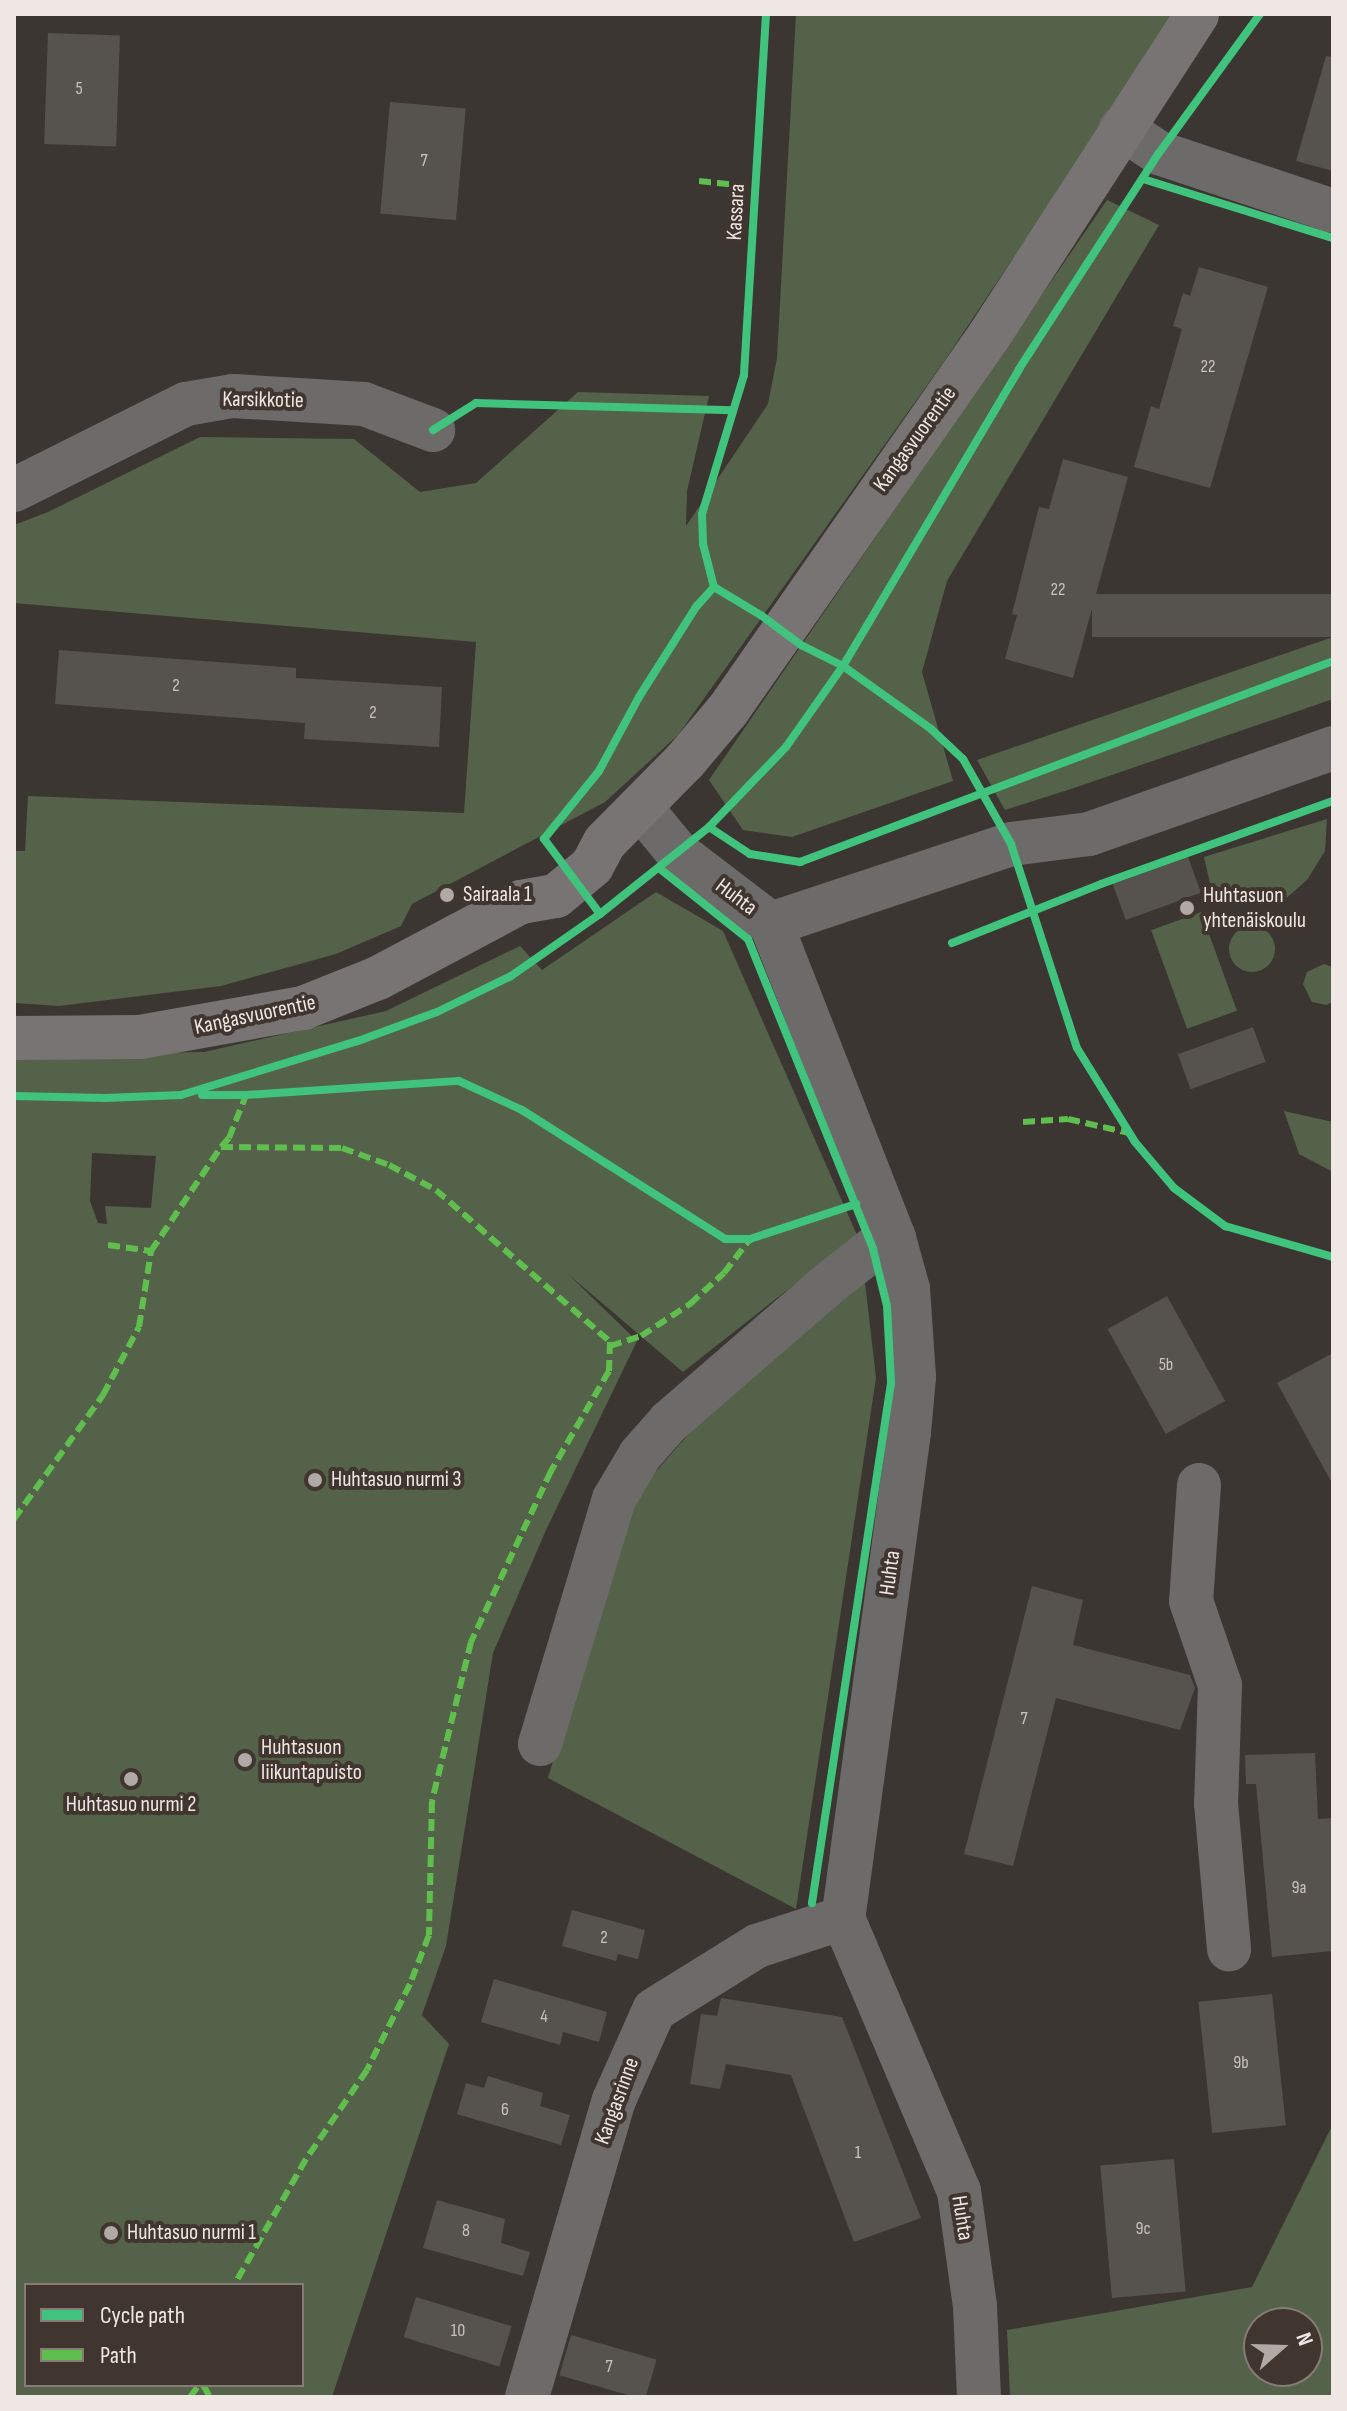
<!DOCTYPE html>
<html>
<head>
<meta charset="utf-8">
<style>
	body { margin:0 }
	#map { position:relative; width:1347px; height:2411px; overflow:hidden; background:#3c3633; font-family:"Sofia Sans Condensed",sans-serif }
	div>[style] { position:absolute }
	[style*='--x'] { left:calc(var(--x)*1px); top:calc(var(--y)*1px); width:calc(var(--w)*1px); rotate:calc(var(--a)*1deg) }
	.green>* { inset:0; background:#546249; transform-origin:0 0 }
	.round { border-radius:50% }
	.building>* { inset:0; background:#56524e; transform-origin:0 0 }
	.minor>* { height:44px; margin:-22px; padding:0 22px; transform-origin:22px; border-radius:22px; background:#6d6b6a }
	.major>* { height:44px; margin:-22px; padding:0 22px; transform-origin:22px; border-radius:22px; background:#787473 }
	.quiet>* { height:6px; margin-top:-3px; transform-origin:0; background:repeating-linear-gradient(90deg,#5fbe4e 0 12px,transparent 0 18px) }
	.cycleway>* { height:8px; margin:-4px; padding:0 4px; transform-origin:4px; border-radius:4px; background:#40c37c }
	.dots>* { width:22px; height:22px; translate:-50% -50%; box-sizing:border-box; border:4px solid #40352f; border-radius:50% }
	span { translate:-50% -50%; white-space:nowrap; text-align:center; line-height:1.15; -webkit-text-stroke:8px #40352f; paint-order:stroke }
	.number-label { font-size:18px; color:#c9c2be }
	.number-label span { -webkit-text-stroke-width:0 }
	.street-label { font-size:22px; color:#efe7e3 }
	.poi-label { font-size:22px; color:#efe7e3 }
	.left { translate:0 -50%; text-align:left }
	.frame { position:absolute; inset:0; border:16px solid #efe7e3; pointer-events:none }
	.legend { position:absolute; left:24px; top:2283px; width:280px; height:104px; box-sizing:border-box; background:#40352f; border:2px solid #867c77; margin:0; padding:10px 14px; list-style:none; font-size:24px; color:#efe7e3 }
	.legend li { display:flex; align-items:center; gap:16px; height:40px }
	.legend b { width:40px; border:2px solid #867c77 }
	.north { position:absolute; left:1243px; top:2307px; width:80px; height:80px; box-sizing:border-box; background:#40352f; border:2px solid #867c77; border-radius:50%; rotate:70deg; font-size:22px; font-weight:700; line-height:32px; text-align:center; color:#efe7e3 }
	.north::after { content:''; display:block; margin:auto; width:28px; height:36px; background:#b0a9a5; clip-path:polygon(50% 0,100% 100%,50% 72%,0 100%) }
</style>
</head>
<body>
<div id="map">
	<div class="green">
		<div style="clip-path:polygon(796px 14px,1176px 14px,945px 360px,678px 735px,605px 802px,412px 904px,401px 926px,336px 954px,221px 986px,59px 1006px,14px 1003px,14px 851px,25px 851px,28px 796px,464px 813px,476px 642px,14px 603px,14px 525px,48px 512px,200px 437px,354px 439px,420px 492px,476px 483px,578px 392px,709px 396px,687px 491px,686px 526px,768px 404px,777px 358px)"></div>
		<div style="clip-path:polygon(1107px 200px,1159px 225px,947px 581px,922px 672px,953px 781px,792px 837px,743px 830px,709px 780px)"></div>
		<div style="clip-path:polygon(1333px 637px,1333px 699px,1074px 788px,1005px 810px,977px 760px)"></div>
		<div style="clip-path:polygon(1327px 819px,1325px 851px,1307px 880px,1284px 900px,1249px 901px,1210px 883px,1204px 857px)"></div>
		<div style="clip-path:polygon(evenodd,656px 892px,723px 931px,857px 1235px,683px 1372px,568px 1274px,637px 1341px,546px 1530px,493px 1653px,446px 1946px,422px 2015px,449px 2044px,332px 2397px,14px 2397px,14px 1055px,204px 1052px,386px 1011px,520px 946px,542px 970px,656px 892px,92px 1153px,156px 1156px,151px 1208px,105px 1206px,107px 1224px,98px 1223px,90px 1201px,92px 1153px,656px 892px,26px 2285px,302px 2285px,302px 2385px,26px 2385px,26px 2285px)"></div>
		<div style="left:1201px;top:912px;width:105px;height:53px;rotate:70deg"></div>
		<div class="round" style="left:1229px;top:926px;width:46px;height:46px"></div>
		<div style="clip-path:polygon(1324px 964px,1333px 967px,1333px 1002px,1326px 1005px,1312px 1002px,1303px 984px,1307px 972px)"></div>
		<div style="clip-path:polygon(1284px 1111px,1333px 1122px,1333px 1172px,1299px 1154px)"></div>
		<div style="clip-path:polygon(864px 1274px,876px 1378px,796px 1909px,548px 1778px,632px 1499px,726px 1391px)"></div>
		<div style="clip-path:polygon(evenodd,1333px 2124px,1333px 2397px,1010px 2397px,1007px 2330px,1252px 2287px,1333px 2124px,1259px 2323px,1307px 2323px,1307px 2371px,1259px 2371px,1259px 2323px)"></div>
	</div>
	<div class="building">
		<div style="left:48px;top:33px;width:72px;height:111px;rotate:2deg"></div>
		<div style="clip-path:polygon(1326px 56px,1333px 57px,1333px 171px,1296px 161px)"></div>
		<div style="left:390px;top:102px;width:76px;height:112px;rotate:5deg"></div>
		<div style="clip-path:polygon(1199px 267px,1268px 287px,1210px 488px,1134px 467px,1151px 406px,1159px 409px,1182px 329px,1173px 326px,1183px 293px,1190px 296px)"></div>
		<div style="clip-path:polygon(1063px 459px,1128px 477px,1073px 678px,1005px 659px,1017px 615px,1012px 614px,1039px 507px,1049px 509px)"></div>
		<div style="left:1333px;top:594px;width:43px;height:241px;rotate:90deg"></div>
		<div style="clip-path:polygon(59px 650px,296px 668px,296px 678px,442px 687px,439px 747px,304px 739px,305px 723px,55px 704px)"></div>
		<div style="left:1188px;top:857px;width:38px;height:80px;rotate:70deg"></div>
		<div style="left:1253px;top:1027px;width:37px;height:80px;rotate:70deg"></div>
		<div style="left:1167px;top:1296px;width:120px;height:68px;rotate:61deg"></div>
		<div style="clip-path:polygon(1333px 1353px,1333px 1485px,1277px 1383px)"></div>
		<div style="clip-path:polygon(1032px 1586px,1083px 1600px,1073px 1645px,1190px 1675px,1195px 1688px,1180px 1730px,1056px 1698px,1013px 1866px,964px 1854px)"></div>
		<div style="clip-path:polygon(1315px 1753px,1318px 1819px,1333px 1818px,1333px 1951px,1272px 1957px,1256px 1784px,1246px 1784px,1245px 1755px)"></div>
		<div style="clip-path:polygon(572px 1910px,645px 1930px,638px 1959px,618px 1954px,616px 1961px,562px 1946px)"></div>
		<div style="clip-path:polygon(494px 1979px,607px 2012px,599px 2042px,563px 2032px,560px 2045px,481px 2022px)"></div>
		<div style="left:1272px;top:1994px;width:132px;height:74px;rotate:84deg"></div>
		<div style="clip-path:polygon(721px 1998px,842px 2017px,921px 2218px,854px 2242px,791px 2075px,726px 2064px,720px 2089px,690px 2084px,701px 2014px,717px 2016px)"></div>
		<div style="clip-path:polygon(488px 2076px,543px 2093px,540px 2106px,570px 2115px,561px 2145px,457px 2114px,466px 2083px,484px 2088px)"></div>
		<div style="left:1174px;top:2159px;width:133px;height:74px;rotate:85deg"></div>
		<div style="clip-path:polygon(437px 2200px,505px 2219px,501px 2243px,530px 2252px,523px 2276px,423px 2248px)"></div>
		<div style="left:416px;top:2297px;width:100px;height:42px;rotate:17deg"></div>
		<div style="left:571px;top:2335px;width:89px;height:42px;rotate:16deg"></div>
	</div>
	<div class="minor">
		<div style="--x:1121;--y:128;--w:45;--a:33.3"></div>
		<div style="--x:1159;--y:153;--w:183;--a:18.4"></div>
		<div style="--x:14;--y:490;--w:192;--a:-26.6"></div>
		<div style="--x:186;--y:404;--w:48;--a:-9.7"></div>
		<div style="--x:233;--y:396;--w:131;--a:3.5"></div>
		<div style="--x:364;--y:404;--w:74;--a:20.6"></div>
		<div style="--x:641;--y:808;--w:58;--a:50.6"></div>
		<div style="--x:678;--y:853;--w:117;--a:37.4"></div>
		<div style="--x:771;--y:924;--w:337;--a:68.6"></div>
		<div style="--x:894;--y:1238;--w:53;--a:74.6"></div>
		<div style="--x:908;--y:1289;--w:88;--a:86.1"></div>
		<div style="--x:914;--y:1377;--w:55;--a:95.2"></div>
		<div style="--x:909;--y:1432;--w:490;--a:97.7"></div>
		<div style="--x:843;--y:1918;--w:297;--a:67"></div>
		<div style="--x:959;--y:2191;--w:116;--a:82.1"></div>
		<div style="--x:975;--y:2306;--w:91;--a:87.5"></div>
		<div style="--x:771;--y:924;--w:253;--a:-18.4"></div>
		<div style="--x:1011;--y:844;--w:79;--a:-7.3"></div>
		<div style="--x:1089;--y:834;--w:259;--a:-19.4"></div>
		<div style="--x:1199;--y:1485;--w:116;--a:93.9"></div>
		<div style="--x:1191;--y:1601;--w:89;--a:71"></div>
		<div style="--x:1220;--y:1685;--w:118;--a:91.9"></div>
		<div style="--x:1216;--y:1803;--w:147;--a:84.9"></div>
		<div style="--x:540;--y:1744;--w:256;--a:-73.2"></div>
		<div style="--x:614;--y:1499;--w:51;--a:-59.4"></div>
		<div style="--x:640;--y:1455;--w:44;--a:-48.7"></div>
		<div style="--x:669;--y:1422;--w:216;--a:-40.9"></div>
		<div style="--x:832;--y:1281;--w:52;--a:-38"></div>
		<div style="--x:873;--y:1249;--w:24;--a:-28"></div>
		<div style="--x:527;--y:2397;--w:309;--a:-73.7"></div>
		<div style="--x:614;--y:2100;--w:98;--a:-66"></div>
		<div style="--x:654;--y:2010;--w:121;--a:-31.9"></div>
		<div style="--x:757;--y:1946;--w:90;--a:-18"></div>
	</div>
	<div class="major">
		<div style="--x:14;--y:1038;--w:126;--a:-0.5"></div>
		<div style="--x:140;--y:1037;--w:166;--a:-10.1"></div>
		<div style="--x:303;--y:1008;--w:81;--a:-21.8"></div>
		<div style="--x:378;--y:978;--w:162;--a:-28"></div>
		<div style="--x:521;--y:902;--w:36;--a:-10"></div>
		<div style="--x:556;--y:896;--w:47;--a:-39.8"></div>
		<div style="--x:592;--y:866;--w:27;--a:-62"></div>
		<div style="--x:605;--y:842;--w:114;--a:-45.4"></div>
		<div style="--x:685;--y:761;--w:67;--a:-49.9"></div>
		<div style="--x:728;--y:710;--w:456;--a:-55.1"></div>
		<div style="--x:989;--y:336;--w:383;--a:-57.1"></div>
	</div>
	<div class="quiet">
		<div style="--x:699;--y:181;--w:57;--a:6"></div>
		<div style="--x:1023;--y:1122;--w:45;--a:-3.8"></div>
		<div style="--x:1068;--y:1119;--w:63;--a:12.9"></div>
		<div style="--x:221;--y:1147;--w:12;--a:-48"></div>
		<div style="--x:229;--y:1138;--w:46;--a:-68.4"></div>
		<div style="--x:108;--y:1245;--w:43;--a:7.9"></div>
		<div style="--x:610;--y:1346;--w:33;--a:-18"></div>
		<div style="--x:641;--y:1336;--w:59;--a:-33.1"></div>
		<div style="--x:690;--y:1304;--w:46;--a:-42.4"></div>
		<div style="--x:724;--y:1273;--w:43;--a:-52.6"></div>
		<div style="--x:14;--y:1519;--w:153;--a:-54.3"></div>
		<div style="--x:103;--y:1395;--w:77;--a:-62.1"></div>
		<div style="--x:139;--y:1327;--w:77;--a:-81"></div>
		<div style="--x:151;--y:1251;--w:125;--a:-56.1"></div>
		<div style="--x:221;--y:1147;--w:121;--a:0.5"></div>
		<div style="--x:342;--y:1148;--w:50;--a:19.9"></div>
		<div style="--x:389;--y:1165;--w:53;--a:28"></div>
		<div style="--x:436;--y:1190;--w:231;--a:41.1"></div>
		<div style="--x:610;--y:1342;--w:29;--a:92"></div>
		<div style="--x:609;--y:1371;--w:116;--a:120.1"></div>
		<div style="--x:551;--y:1471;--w:189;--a:115.1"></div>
		<div style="--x:471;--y:1642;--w:164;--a:103.8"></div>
		<div style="--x:432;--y:1801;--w:134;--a:91.3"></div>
		<div style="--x:429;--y:1935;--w:53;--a:111.2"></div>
		<div style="--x:410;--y:1984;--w:96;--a:116.6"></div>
		<div style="--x:367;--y:2070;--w:108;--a:124.4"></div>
		<div style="--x:306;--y:2159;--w:145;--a:119.7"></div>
		<div style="--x:203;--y:2385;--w:14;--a:60"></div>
		<div style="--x:190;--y:2397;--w:15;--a:-53"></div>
	</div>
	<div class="cycleway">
		<div style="--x:766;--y:14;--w:362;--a:93.5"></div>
		<div style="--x:744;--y:375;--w:145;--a:106.8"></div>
		<div style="--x:702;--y:514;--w:30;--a:88"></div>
		<div style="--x:703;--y:544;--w:44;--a:75.7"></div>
		<div style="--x:714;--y:587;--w:56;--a:31.1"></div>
		<div style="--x:762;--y:616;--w:49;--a:36.6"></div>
		<div style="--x:801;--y:645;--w:47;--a:26.6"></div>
		<div style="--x:843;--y:666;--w:108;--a:35.6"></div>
		<div style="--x:931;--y:729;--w:44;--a:43.2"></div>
		<div style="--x:963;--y:759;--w:98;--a:60.5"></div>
		<div style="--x:1011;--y:844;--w:214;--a:72.1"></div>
		<div style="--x:1077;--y:1048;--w:110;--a:58.3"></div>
		<div style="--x:1135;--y:1142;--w:60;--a:49.7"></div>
		<div style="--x:1174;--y:1188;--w:64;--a:36.7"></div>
		<div style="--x:1225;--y:1226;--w:112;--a:16"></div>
		<div style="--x:1143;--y:179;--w:199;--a:17.3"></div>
		<div style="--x:433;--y:430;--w:51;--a:-32.1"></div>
		<div style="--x:476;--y:403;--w:256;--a:1.6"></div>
		<div style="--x:709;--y:827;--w:49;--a:33.4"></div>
		<div style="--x:750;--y:854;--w:51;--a:9.1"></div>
		<div style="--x:800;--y:862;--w:570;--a:-20.66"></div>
		<div style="--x:659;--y:868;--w:114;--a:38.6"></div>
		<div style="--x:748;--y:939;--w:334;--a:68"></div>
		<div style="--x:873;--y:1249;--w:59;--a:76.2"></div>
		<div style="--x:887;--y:1306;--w:77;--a:87"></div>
		<div style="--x:891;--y:1383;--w:526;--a:98.64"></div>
		<div style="--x:600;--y:914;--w:94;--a:-126.7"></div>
		<div style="--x:544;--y:839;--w:87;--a:-51"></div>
		<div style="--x:599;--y:771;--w:84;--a:-61.6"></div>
		<div style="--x:639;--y:697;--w:107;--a:-57.7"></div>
		<div style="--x:696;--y:607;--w:27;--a:-48"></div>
		<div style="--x:952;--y:943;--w:160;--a:-21.6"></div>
		<div style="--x:1101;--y:884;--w:246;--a:-19.7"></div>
		<div style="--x:202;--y:1095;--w:44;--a:0"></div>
		<div style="--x:246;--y:1095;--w:213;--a:-3.8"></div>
		<div style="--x:459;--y:1081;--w:69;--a:24.7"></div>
		<div style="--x:522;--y:1110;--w:241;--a:32.4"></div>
		<div style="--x:725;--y:1239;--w:25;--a:0"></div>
		<div style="--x:750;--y:1239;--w:112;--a:-18.3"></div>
		<div style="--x:14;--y:1096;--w:91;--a:1.3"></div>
		<div style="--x:105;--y:1098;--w:76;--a:-2.3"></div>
		<div style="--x:181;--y:1095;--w:185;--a:-17"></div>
		<div style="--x:358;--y:1041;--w:84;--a:-20.2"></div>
		<div style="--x:437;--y:1012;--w:82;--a:-25.9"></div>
		<div style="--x:511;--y:976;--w:108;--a:-34.9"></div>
		<div style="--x:600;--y:914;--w:139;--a:-38.6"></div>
		<div style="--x:709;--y:827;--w:111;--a:-46.1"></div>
		<div style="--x:786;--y:747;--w:99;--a:-54.9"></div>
		<div style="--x:843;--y:666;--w:345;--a:-59.3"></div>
		<div style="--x:1019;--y:369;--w:257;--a:-57.1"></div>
		<div style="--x:1159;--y:153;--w:172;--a:-54"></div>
	</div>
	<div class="dots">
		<div style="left:447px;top:895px;background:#b0a9a5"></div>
		<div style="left:1187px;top:908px;background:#b0a9a5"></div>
		<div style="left:315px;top:1480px;background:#b0a9a5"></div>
		<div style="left:245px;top:1760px;background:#b0a9a5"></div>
		<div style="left:131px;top:1779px;background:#b0a9a5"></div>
		<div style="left:111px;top:2233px;background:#b0a9a5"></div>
	</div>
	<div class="number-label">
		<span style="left:79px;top:89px">5</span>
		<span style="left:424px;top:161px">7</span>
		<span style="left:1208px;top:367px">22</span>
		<span style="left:1058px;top:590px">22</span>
		<span style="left:176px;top:686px">2</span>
		<span style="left:373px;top:713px">2</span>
		<span style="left:1166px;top:1365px">5b</span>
		<span style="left:1024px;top:1719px">7</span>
		<span style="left:1299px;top:1888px">9a</span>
		<span style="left:604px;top:1938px">2</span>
		<span style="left:544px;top:2017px">4</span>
		<span style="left:1241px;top:2063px">9b</span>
		<span style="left:505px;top:2110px">6</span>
		<span style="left:858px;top:2153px">1</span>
		<span style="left:1143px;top:2229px">9c</span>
		<span style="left:466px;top:2231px">8</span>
		<span style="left:458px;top:2331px">10</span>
		<span style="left:609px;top:2367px">7</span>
	</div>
	<div class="street-label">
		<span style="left:736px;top:212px;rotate:-87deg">Kassara</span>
		<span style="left:263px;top:400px;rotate:1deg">Karsikkotie</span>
		<span style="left:915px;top:439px;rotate:-54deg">Kangasvuorentie</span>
		<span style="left:736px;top:897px;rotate:37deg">Huhta</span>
		<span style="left:255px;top:1015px;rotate:-12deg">Kangasvuorentie</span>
		<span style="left:890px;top:1573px;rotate:-82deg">Huhta</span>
		<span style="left:617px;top:2101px;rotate:-70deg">Kangasrinne</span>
		<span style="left:962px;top:2218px;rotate:81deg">Huhta</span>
	</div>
	<div class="poi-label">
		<span class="left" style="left:463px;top:895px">Sairaala 1</span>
		<span class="left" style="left:1203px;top:908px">Huhtasuon<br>yhtenäiskoulu</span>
		<span class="left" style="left:331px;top:1480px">Huhtasuo nurmi 3</span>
		<span class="left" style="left:261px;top:1760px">Huhtasuon<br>liikuntapuisto</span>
		<span style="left:131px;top:1805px">Huhtasuo nurmi 2</span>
		<span class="left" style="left:127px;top:2233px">Huhtasuo nurmi 1</span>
	</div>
	<div class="frame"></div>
	<ul class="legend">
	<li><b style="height:10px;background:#40c37c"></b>Cycle path</li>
	<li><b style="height:10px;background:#5fbe4e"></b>Path</li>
	</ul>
	<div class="north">N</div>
</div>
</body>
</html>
